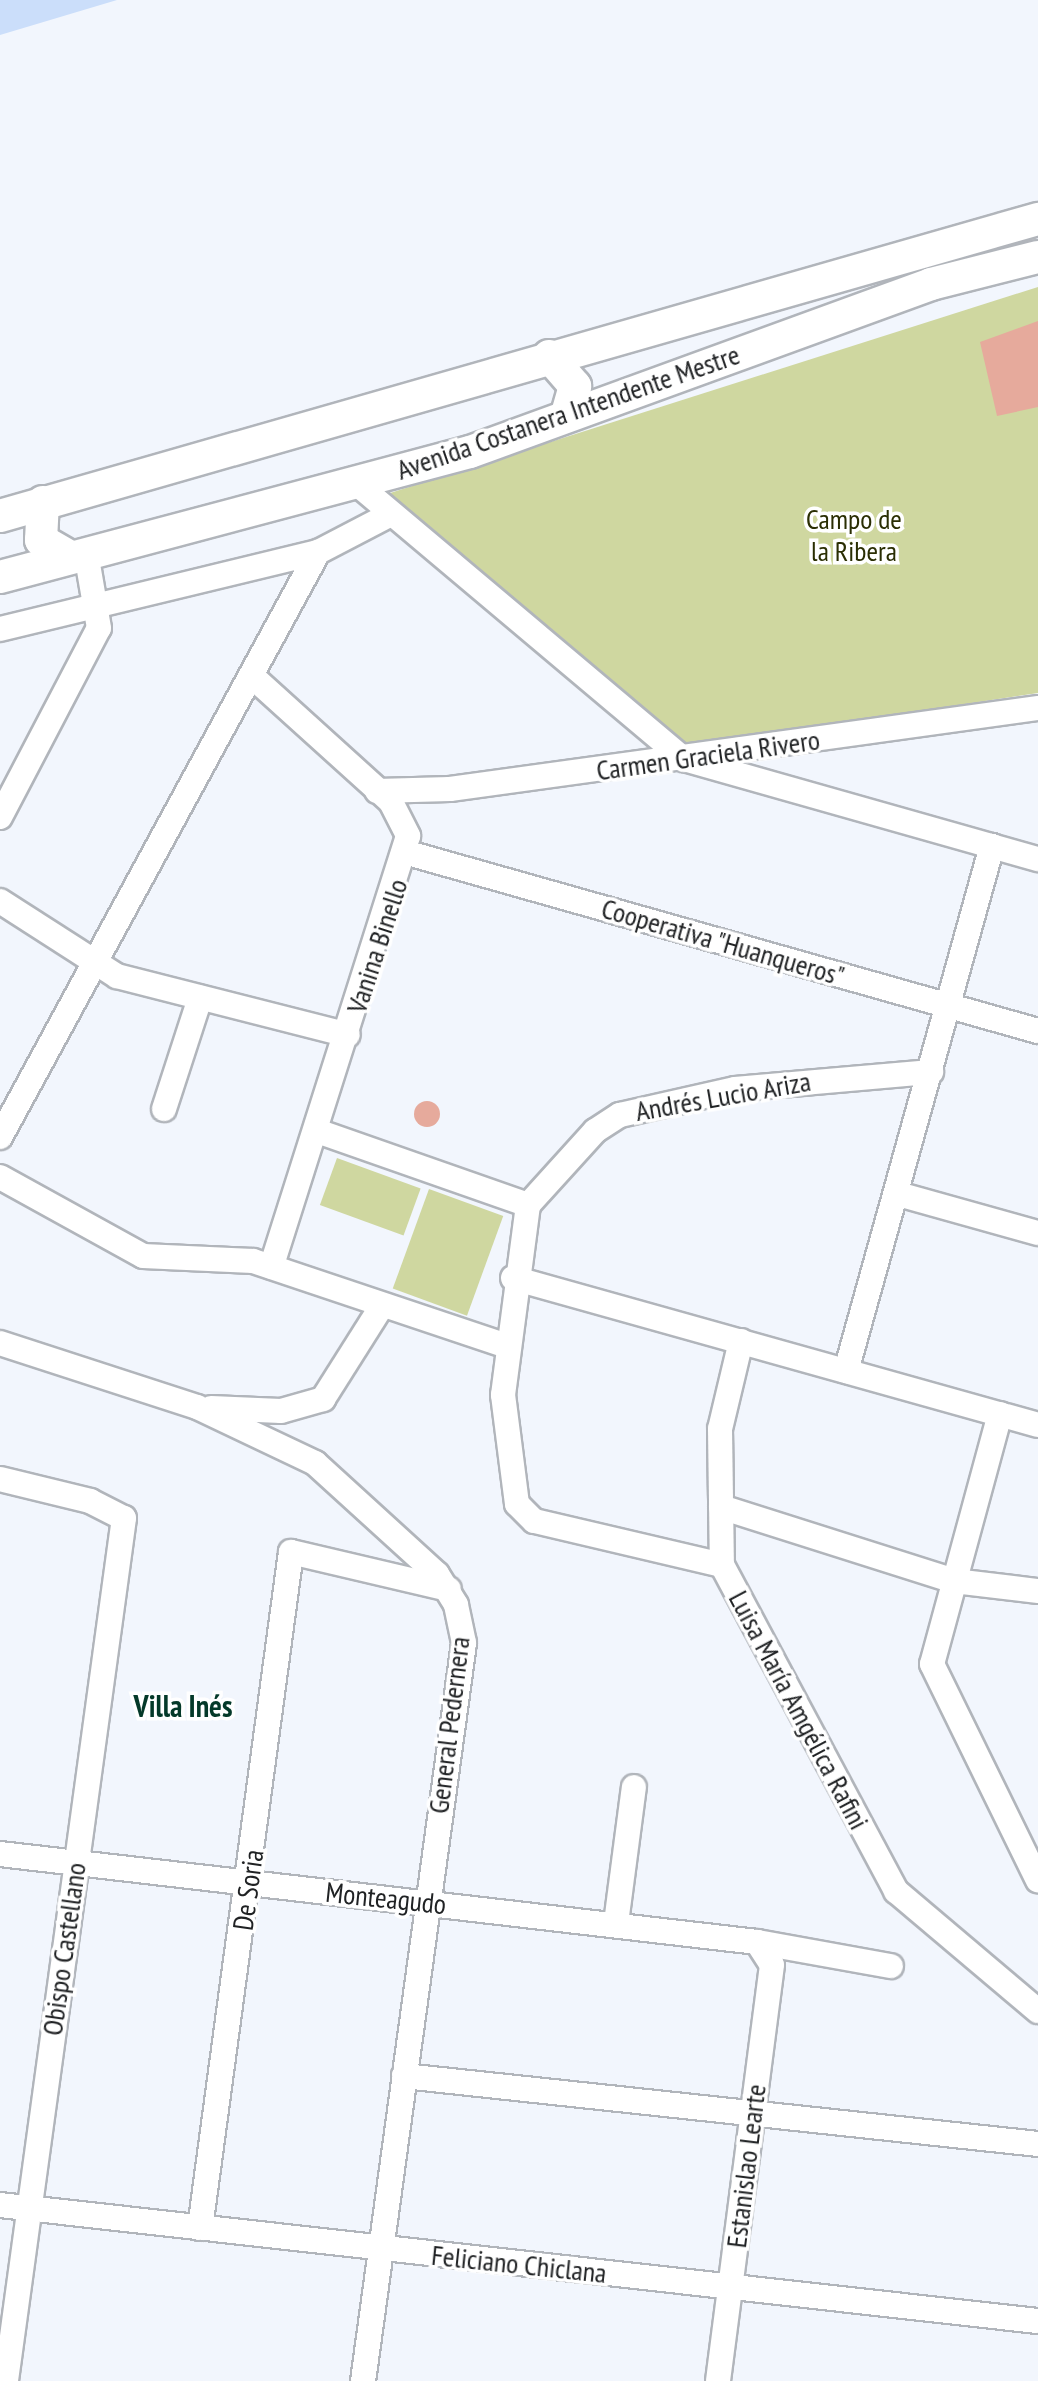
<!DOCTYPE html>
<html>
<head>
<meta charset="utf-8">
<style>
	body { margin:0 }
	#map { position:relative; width:1038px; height:2381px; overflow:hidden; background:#f2f6fd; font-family:"PT Sans Narrow",sans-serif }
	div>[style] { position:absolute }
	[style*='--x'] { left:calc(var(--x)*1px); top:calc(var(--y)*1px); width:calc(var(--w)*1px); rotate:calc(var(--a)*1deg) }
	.green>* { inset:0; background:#cfd7a0; transform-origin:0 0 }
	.water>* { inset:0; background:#cbdefa }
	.building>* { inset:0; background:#e6aa9c }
	.round { border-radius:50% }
	.roads { filter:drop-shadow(2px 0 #b1b5bb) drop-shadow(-2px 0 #b1b5bb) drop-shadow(0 2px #b1b5bb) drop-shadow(0 -2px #b1b5bb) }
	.minor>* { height:24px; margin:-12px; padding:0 12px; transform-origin:12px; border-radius:12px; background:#fff }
	.major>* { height:32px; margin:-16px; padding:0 16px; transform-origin:16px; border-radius:16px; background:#fff }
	span { translate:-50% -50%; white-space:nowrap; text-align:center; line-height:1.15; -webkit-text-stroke:7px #fff; paint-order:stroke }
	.street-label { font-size:28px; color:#202224 }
	.park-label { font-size:28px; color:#2a2e03 }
	.neighbourhood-label { font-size:30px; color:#043929; font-weight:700 }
</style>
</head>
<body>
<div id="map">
	<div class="green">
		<div style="clip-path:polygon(1038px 287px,1038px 693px,685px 746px,387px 494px)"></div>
		<div style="left:337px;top:1158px;width:89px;height:50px;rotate:20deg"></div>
		<div style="left:429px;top:1189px;width:79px;height:106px;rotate:20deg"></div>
	</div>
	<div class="water">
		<div style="clip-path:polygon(0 0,117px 0,0 35px)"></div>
	</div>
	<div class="building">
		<div style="clip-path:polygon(1038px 321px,1038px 407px,997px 416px,980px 342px)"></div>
		<div class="round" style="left:414px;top:1101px;width:26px;height:26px"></div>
	</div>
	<div class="roads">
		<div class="minor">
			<div style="--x:356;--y:483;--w:429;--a:40.1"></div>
			<div style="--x:684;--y:759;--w:368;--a:15.8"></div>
			<div style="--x:0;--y:629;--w:327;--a:-13.6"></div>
			<div style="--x:318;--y:552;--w:82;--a:-27.5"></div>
			<div style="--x:254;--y:678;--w:185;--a:42.1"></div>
			<div style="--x:391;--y:802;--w:38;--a:63"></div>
			<div style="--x:408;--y:836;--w:452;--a:107.6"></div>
			<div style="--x:377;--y:791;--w:73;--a:-1.6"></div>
			<div style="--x:450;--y:789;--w:594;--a:-7.84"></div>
			<div style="--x:0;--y:817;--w:213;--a:-62.4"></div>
			<div style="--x:99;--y:628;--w:76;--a:-99.8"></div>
			<div style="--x:408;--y:853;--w:655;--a:15.78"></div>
			<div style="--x:0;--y:901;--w:139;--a:32.7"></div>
			<div style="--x:117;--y:976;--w:238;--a:14.3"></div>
			<div style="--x:164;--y:1109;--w:117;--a:-72"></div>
			<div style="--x:317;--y:1131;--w:224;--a:19.3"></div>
			<div style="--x:0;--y:1137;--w:666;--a:-61.47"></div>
			<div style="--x:0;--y:1177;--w:163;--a:28.9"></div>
			<div style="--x:143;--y:1256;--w:110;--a:2.6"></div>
			<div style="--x:253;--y:1261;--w:268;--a:18.5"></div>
			<div style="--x:898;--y:1194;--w:145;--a:15.6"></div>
			<div style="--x:513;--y:1278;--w:545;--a:15.64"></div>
			<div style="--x:741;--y:1341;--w:90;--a:103.4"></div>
			<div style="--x:720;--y:1429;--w:136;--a:89.2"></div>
			<div style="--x:722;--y:1565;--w:370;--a:61.9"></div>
			<div style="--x:896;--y:1891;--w:186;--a:40.2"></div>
			<div style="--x:0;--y:1343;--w:207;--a:18"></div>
			<div style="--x:197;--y:1407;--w:131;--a:25.4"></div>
			<div style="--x:315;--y:1463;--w:165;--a:42.3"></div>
			<div style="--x:437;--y:1574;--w:36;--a:58"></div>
			<div style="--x:456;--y:1605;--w:39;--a:78"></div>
			<div style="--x:464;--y:1643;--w:745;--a:97.79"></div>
			<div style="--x:846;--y:1371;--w:545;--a:-74.46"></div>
			<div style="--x:211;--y:1408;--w:70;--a:2.5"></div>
			<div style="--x:281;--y:1411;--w:44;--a:-15.9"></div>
			<div style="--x:323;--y:1399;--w:107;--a:-57.7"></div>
			<div style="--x:1000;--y:1414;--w:259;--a:105.2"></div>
			<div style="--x:932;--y:1664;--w:241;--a:63.9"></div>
			<div style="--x:0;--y:1479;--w:93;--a:13.7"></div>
			<div style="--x:90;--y:1501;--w:38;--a:27"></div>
			<div style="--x:124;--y:1518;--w:871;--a:97.79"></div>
			<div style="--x:721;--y:1507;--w:244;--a:17.6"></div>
			<div style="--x:954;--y:1581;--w:85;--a:6.8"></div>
			<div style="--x:722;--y:1565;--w:193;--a:-166.8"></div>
			<div style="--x:534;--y:1521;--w:24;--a:-135"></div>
			<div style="--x:517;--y:1504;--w:110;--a:-97.3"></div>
			<div style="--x:503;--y:1395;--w:192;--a:-82.5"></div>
			<div style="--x:528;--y:1205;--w:100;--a:-47.8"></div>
			<div style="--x:595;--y:1131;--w:30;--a:-33"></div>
			<div style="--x:620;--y:1115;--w:118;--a:-12.7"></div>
			<div style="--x:735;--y:1089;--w:197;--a:-5"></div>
			<div style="--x:0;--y:1854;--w:762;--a:6.63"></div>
			<div style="--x:757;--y:1942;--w:27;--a:57"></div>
			<div style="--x:772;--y:1965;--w:419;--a:97.4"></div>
			<div style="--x:616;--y:1923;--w:137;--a:-82.5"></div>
			<div style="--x:757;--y:1942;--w:136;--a:10.2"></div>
			<div style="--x:404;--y:2076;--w:638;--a:6.12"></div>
			<div style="--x:0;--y:2205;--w:1044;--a:6.38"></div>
			<div style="--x:200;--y:2228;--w:682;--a:-82.33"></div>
			<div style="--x:291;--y:1552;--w:162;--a:13.2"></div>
		</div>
		<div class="major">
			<div style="--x:549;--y:356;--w:40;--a:49"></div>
			<div style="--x:575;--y:386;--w:29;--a:106"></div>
			<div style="--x:43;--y:502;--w:38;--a:93"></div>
			<div style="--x:41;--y:540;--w:34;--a:30"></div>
			<div style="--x:0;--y:516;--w:1080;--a:-15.97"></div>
			<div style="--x:0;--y:577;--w:486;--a:-14.9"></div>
			<div style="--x:470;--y:452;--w:491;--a:-20"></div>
			<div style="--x:931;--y:284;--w:110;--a:-14.2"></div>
		</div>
	</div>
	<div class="street-label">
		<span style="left:568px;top:412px;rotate:-19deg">Avenida Costanera Intendente Mestre</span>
		<span style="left:708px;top:755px;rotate:-8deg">Carmen Graciela Rivero</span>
		<span style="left:723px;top:942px;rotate:16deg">Cooperativa "Huanqueros"</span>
		<span style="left:377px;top:946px;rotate:-72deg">Vanina Binello</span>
		<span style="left:723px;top:1096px;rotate:-10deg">Andrés Lucio Ariza</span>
		<span style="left:799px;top:1710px;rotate:62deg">Luisa María Amgélica Rafini</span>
		<span style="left:449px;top:1725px;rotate:-83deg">General Pedernera</span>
		<span style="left:248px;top:1890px;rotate:-82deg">De Soria</span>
		<span style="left:386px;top:1898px;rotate:6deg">Monteagudo</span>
		<span style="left:64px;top:1949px;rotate:-82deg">Obispo Castellano</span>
		<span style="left:746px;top:2166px;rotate:-83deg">Estanislao Learte</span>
		<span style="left:519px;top:2264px;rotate:6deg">Feliciano Chiclana</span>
	</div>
	<div class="park-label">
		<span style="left:854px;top:535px">Campo de<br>la Ribera</span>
	</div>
	<div class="neighbourhood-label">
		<span style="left:183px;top:1706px">Villa Inés</span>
	</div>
</div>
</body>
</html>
